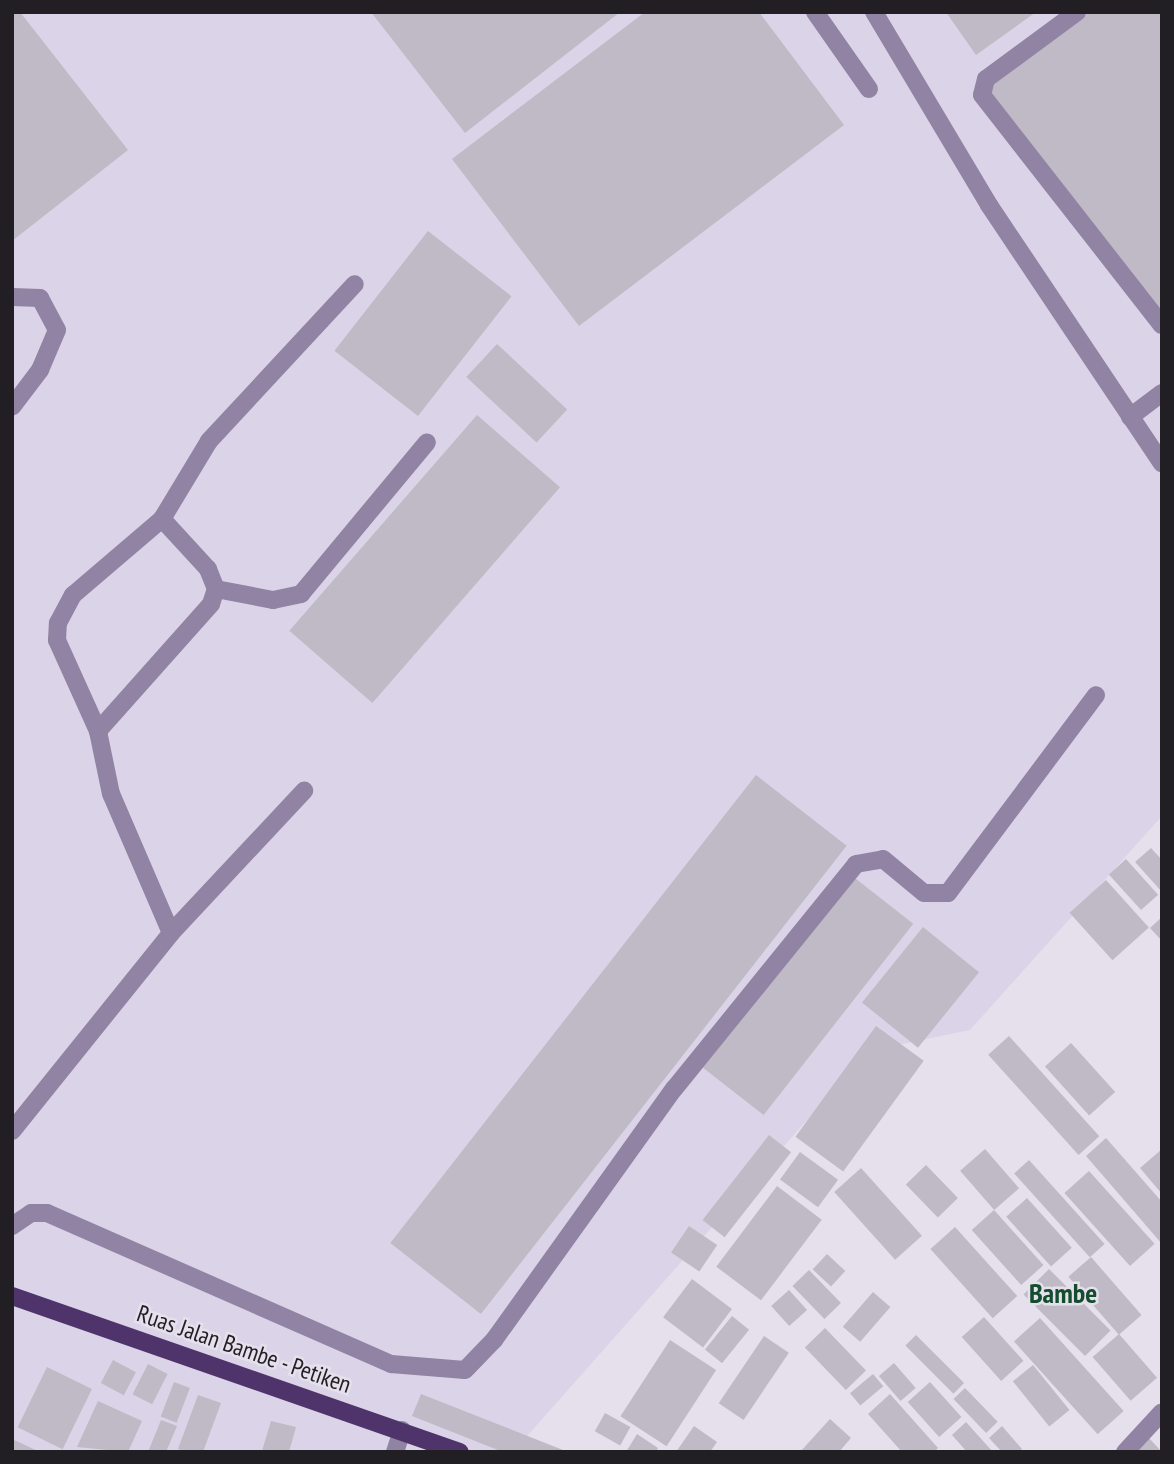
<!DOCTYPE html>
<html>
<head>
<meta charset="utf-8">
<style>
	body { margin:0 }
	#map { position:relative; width:1174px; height:1464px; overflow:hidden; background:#e6e0ed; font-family:"PT Sans Narrow",sans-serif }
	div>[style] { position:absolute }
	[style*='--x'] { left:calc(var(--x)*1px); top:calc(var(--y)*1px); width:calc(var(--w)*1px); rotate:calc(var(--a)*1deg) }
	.built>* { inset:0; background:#dbd3e7 }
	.building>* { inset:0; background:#bfbac6; transform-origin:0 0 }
	.minor>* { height:18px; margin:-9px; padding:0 9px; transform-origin:9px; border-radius:9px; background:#9183a3 }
	.major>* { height:18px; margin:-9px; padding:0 9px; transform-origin:9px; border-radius:9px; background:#4f346b }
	span { translate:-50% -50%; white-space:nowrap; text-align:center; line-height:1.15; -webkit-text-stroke:5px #e6e0ed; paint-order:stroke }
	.street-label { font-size:24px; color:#211f24 }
	.quarter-label { font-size:28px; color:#134d2e; font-weight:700 }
	.frame { position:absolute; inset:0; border:14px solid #211f24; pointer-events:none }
</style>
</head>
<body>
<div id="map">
	<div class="built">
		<div style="clip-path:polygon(12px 12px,1162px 12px,1162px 816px,970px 1030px,868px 1051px,513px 1452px,12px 1452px)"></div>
	</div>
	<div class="building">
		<div style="clip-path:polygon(12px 12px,20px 12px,128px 150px,12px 241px)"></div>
		<div style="clip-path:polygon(371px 12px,620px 12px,465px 133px)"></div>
		<div style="clip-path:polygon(645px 12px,759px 12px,844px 125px,579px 326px,452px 159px)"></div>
		<div style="clip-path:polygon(946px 12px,1036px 12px,976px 55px)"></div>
		<div style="clip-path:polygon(1088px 12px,1162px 12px,1162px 321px,987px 89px)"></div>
		<div style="left:428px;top:231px;width:106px;height:152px;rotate:38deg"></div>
		<div style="left:497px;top:344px;width:96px;height:45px;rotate:43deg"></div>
		<div style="left:477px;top:415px;width:110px;height:286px;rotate:41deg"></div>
		<div style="left:756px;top:775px;width:115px;height:594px;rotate:38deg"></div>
		<div style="clip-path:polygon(1151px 848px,1162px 860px,1162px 892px,1135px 862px)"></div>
		<div style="left:1126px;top:859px;width:48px;height:23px;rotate:48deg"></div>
		<div style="left:851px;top:875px;width:79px;height:243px;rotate:38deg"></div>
		<div style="left:1106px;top:880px;width:64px;height:49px;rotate:48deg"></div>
		<div style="clip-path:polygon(1162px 917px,1162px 941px,1150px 928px)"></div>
		<div style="left:923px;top:927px;width:72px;height:97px;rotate:39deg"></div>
		<div style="left:876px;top:1026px;width:59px;height:137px;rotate:36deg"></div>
		<div style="left:1009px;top:1036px;width:135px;height:28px;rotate:48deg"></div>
		<div style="left:1071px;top:1043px;width:66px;height:35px;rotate:48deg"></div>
		<div style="left:769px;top:1135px;width:28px;height:108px;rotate:38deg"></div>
		<div style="clip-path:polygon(1106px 1138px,1162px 1202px,1162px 1244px,1086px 1156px)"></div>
		<div style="left:985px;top:1149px;width:52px;height:33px;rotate:49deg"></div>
		<div style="clip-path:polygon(1162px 1149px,1162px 1194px,1140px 1168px)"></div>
		<div style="left:800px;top:1152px;width:47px;height:34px;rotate:36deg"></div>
		<div style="left:1029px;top:1160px;width:113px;height:20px;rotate:48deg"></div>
		<div style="left:926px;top:1165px;width:46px;height:28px;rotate:46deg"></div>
		<div style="left:861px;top:1168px;width:91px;height:36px;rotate:48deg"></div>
		<div style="left:1089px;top:1171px;width:98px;height:33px;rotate:48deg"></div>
		<div style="left:777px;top:1186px;width:56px;height:101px;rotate:37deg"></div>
		<div style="left:1027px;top:1198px;width:67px;height:28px;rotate:48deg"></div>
		<div style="left:994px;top:1210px;width:74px;height:30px;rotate:48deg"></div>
		<div style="left:689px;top:1226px;width:34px;height:32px;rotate:34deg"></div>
		<div style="left:955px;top:1227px;width:93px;height:33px;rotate:48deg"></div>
		<div style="left:827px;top:1254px;width:25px;height:21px;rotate:43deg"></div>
		<div style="left:1091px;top:1257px;width:77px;height:30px;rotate:49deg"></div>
		<div style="left:1049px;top:1269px;width:87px;height:36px;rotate:45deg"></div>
		<div style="left:809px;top:1270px;width:46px;height:23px;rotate:46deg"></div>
		<div style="left:692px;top:1279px;width:50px;height:48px;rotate:37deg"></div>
		<div style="left:789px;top:1290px;width:27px;height:24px;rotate:48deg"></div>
		<div style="left:873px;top:1292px;width:23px;height:46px;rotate:41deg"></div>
		<div style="left:732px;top:1316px;width:22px;height:43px;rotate:39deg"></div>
		<div style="left:984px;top:1317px;width:59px;height:30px;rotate:48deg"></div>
		<div style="left:1040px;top:1318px;width:125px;height:35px;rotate:48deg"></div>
		<div style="left:825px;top:1328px;width:59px;height:28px;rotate:46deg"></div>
		<div style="left:1119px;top:1334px;width:58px;height:35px;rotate:49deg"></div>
		<div style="left:916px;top:1335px;width:68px;height:15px;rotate:45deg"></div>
		<div style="left:764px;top:1336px;width:30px;height:81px;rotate:34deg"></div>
		<div style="left:670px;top:1340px;width:55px;height:91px;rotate:33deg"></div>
		<div style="left:113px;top:1360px;width:26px;height:26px;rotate:28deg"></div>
		<div style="left:894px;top:1363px;width:33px;height:20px;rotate:49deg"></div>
		<div style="left:148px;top:1364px;width:22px;height:34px;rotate:27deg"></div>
		<div style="left:1033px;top:1365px;width:58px;height:26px;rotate:51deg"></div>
		<div style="left:47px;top:1367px;width:50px;height:67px;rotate:26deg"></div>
		<div style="left:873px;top:1374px;width:16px;height:30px;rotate:50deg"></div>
		<div style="left:174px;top:1382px;width:17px;height:37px;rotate:21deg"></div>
		<div style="left:930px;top:1382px;width:47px;height:30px;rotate:48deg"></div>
		<div style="left:965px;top:1388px;width:47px;height:16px;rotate:46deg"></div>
		<div style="clip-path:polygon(421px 1394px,568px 1452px,503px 1452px,412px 1416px)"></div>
		<div style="clip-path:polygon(890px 1394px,938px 1448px,934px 1452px,902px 1452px,868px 1414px)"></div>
		<div style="clip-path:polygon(198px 1395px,221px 1403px,203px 1452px,187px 1452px,178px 1449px)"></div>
		<div style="clip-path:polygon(98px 1401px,142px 1421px,128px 1452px,77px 1447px)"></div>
		<div style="left:605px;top:1413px;width:29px;height:21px;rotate:29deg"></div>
		<div style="clip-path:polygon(830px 1419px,851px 1438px,839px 1452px,800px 1452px)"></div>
		<div style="clip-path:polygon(161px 1420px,177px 1426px,166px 1452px,148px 1452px)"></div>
		<div style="clip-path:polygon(271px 1421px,296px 1427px,289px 1452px,262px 1451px)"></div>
		<div style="clip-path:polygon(966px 1422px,993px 1452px,967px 1452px,952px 1435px)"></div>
		<div style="clip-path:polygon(694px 1426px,717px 1442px,710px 1452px,676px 1452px)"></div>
		<div style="clip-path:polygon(1002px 1426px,1022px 1449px,1019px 1452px,1002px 1452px,989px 1438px)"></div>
		<div style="clip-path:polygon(637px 1434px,658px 1448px,656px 1452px,626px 1452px)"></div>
		<div style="clip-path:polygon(1149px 1438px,1162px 1452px,1136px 1452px)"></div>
		<div style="clip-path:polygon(12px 1439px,40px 1452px,12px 1452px)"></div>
	</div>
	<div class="minor">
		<div style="--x:815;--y:12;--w:94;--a:55"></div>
		<div style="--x:874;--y:12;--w:225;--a:59.2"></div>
		<div style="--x:989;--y:205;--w:311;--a:56.2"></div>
		<div style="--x:1077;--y:12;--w:113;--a:143.6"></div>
		<div style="--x:986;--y:79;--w:16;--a:104"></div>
		<div style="--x:982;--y:95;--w:292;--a:52"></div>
		<div style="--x:12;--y:297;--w:28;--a:2"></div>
		<div style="--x:40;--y:298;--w:36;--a:62"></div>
		<div style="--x:57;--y:330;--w:43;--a:113"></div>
		<div style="--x:40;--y:370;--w:46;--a:127.1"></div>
		<div style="--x:1130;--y:417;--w:40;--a:-37"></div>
		<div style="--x:216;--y:589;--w:58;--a:10.9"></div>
		<div style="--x:273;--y:600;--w:29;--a:-12"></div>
		<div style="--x:301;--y:594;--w:197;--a:-50.3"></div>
		<div style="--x:98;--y:731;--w:100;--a:-114.3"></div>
		<div style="--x:57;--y:640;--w:17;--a:-87"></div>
		<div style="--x:58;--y:623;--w:32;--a:-62"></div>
		<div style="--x:73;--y:595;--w:117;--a:-40.5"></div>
		<div style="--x:171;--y:933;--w:195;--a:-46.9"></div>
		<div style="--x:12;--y:1131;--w:254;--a:-51.2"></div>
		<div style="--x:171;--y:933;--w:151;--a:-113.3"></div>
		<div style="--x:111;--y:794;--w:64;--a:-101.7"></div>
		<div style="--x:98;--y:731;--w:170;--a:-48.3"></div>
		<div style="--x:211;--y:604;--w:16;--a:-72"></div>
		<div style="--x:216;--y:589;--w:22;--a:-112"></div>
		<div style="--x:208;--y:569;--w:68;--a:-132.6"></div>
		<div style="--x:162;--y:519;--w:91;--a:-58.9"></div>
		<div style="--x:209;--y:441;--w:214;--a:-47.1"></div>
		<div style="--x:12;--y:1226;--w:23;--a:-34"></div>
		<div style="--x:31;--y:1213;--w:16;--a:0"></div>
		<div style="--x:47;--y:1213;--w:376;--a:23.7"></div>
		<div style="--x:391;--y:1364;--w:74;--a:4.6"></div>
		<div style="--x:465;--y:1370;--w:42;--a:-46"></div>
		<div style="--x:494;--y:1340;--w:309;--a:-54.4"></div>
		<div style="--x:674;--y:1089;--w:289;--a:-51"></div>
		<div style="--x:856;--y:864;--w:27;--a:-10"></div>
		<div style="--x:883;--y:859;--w:53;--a:39.7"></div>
		<div style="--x:924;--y:893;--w:24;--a:0"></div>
		<div style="--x:948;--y:893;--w:247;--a:-53.2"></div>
		<div style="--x:395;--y:1452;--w:23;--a:-72"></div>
		<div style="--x:1125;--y:1452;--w:54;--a:-47.2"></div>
	</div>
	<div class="major">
		<div style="--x:12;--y:1296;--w:474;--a:19.2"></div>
	</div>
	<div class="street-label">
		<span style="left:244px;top:1349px;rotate:19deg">Ruas Jalan Bambe - Petiken</span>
	</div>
	<div class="quarter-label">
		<span style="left:1063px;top:1293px">Bambe</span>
	</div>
	<div class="frame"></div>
</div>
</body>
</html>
